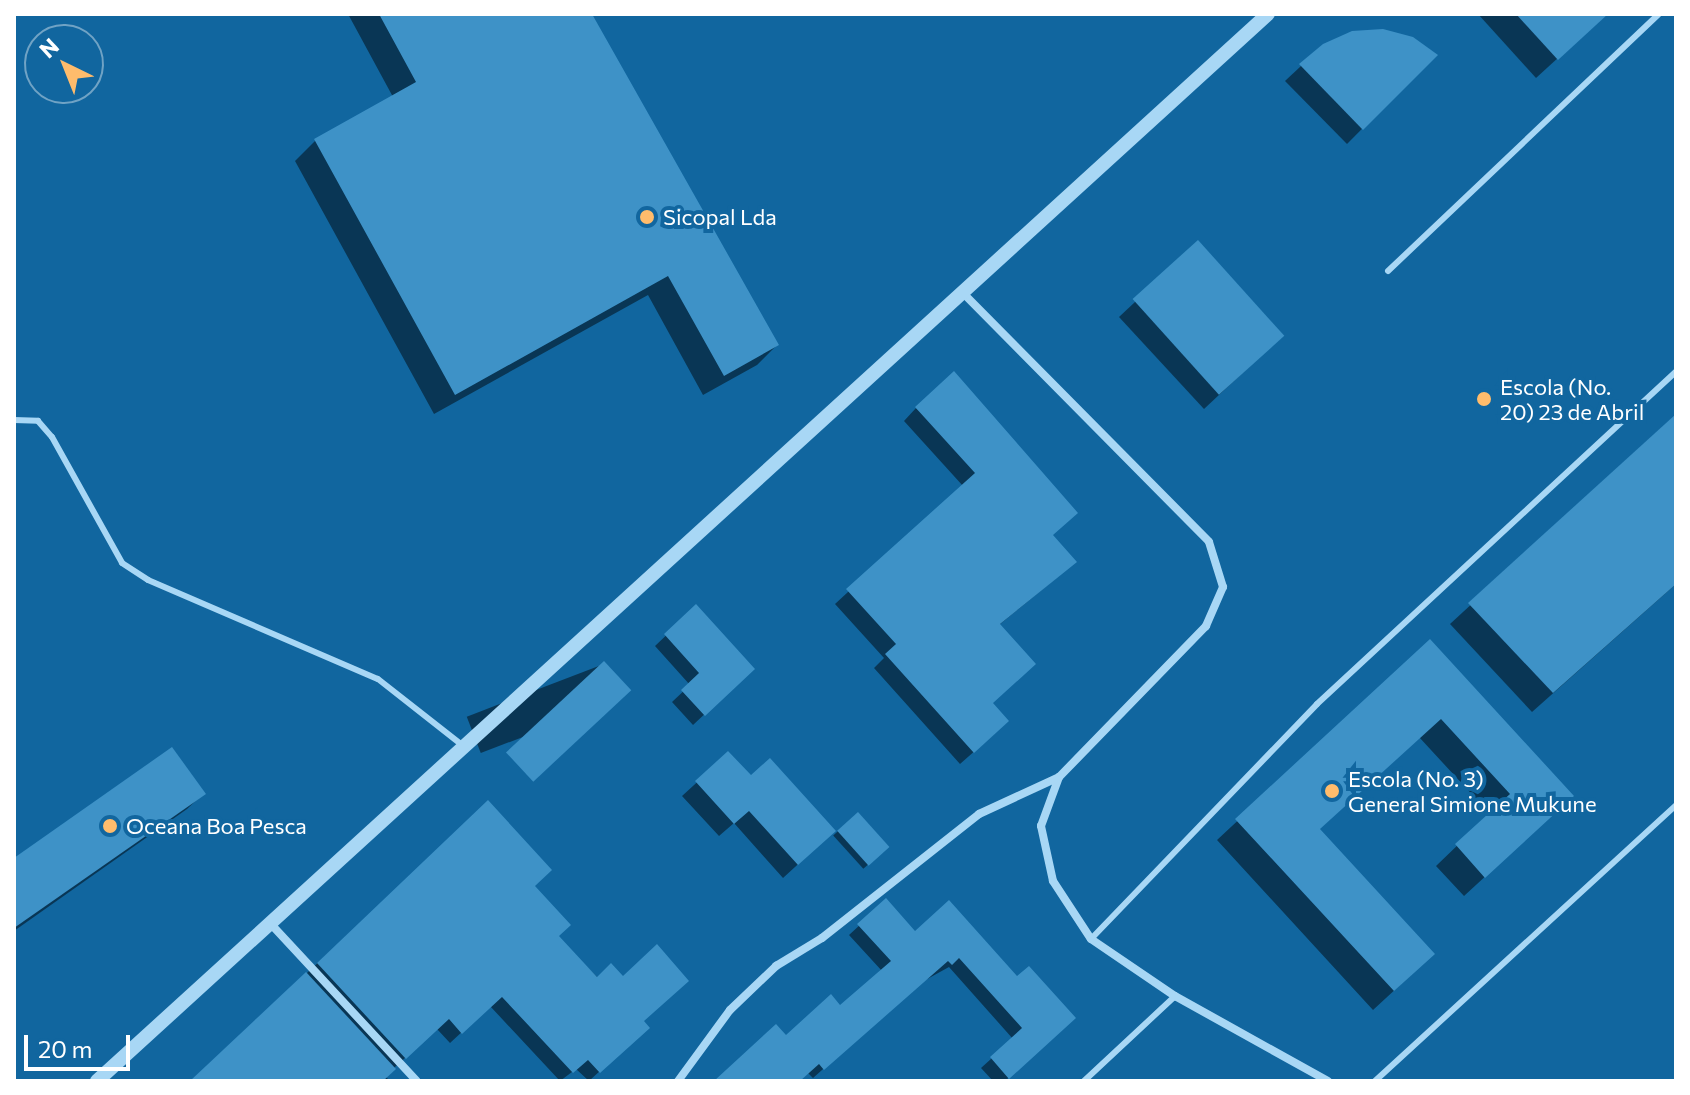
<!DOCTYPE html>
<html>
<head>
<meta charset="utf-8">
<style>
	body { margin:0 }
	#map { position:relative; width:1690px; height:1095px; overflow:hidden; background:#11669f; font-family:Commissioner,sans-serif }
	div>[style] { position:absolute }
	[style*='--x'] { left:calc(var(--x)*1px); top:calc(var(--y)*1px); width:calc(var(--w)*1px); rotate:calc(var(--a)*1deg) }
	.shadow>* { inset:0; background:#0007; transform-origin:0 0 }
	.building>* { inset:0; background:#3e92c7; transform-origin:0 0 }
	.service>* { height:6px; margin:-3px; padding:0 3px; transform-origin:3px; border-radius:3px; background:#a8d7f5 }
	.minor>* { height:8px; margin:-4px; padding:0 4px; transform-origin:4px; border-radius:4px; background:#a8d7f5 }
	.tertiary>* { height:14px; margin:-7px; padding:0 7px; transform-origin:7px; border-radius:7px; background:#a8d7f5 }
	.dots>* { width:22px; height:22px; translate:-50% -50%; box-sizing:border-box; border:4px solid #11669f; border-radius:50% }
	span { translate:-50% -50%; white-space:nowrap; text-align:center; line-height:1.15; -webkit-text-stroke:8px #11669f; paint-order:stroke }
	.poi-label { font-size:22px; color:#fff }
	.left { translate:0 -50%; text-align:left }
	.frame { position:absolute; inset:0; border:16px solid #fff; pointer-events:none }
	.north { position:absolute; left:24px; top:24px; width:80px; height:80px; box-sizing:border-box; background:#11669f; border:2px solid #70a3c5; border-radius:50%; rotate:317deg; font-size:22px; font-weight:700; line-height:32px; text-align:center; color:#fff }
	.north::after { content:''; display:block; margin:auto; width:28px; height:36px; background:#ffbc6c; clip-path:polygon(50% 0,100% 100%,50% 72%,0 100%) }
	.scale { position:absolute; left:24px; top:1035px; width:106px; height:36px; box-sizing:border-box; border:4px solid #fff; border-top:0; padding-left:10px; font-size:24px; line-height:28px; white-space:nowrap; color:#fff; -webkit-text-stroke:6px #11669f; paint-order:stroke }
</style>
</head>
<body>
<div id="map">
	<div class="shadow">
		<div style="clip-path:polygon(348px 14px,590px 14px,777px 345px,757px 365px,703px 395px,648px 295px,434px 414px,295px 161px,315px 141px,393px 97px)"></div>
		<div style="clip-path:polygon(1478px 14px,1606px 14px,1536px 78px)"></div>
		<div style="clip-path:polygon(1435px 55px,1347px 144px,1285px 81px,1301px 66px)"></div>
		<div style="clip-path:polygon(1198px 243px,1267px 350px,1204px 409px,1119px 317px)"></div>
		<div style="clip-path:polygon(916px 408px,1051px 536px,1061px 574px,999px 625px,991px 703px,994px 734px,960px 764px,874px 668px,884px 658px,835px 604px,963px 486px,904px 421px)"></div>
		<div style="clip-path:polygon(1676px 416px,1676px 584px,1532px 712px,1450px 624px)"></div>
		<div style="clip-path:polygon(696px 607px,742px 679px,693px 725px,672px 702px,690px 685px,655px 646px)"></div>
		<div style="clip-path:polygon(1430px 642px,1551px 816px,1464px 896px,1436px 866px,1490px 814px,1419px 737px,1318px 830px,1412px 974px,1373px 1010px,1217px 840px)"></div>
		<div style="left:604px;top:664px;width:39px;height:147px;rotate:69deg"></div>
		<div style="clip-path:polygon(728px 754px,819px 845px,783px 878px,734px 823px,719px 836px,682px 796px)"></div>
		<div style="clip-path:polygon(203px 794px,187px 809px,14px 931px,14px 861px)"></div>
		<div style="clip-path:polygon(488px 803px,557px 937px,642px 1022px,636px 1038px,589px 1081px,576px 1069px,560px 1081px,490px 1006px,450px 1043px,437px 1029px,385px 1076px,390px 1081px,192px 1081px)"></div>
		<div style="left:857px;top:814px;width:45px;height:32px;rotate:48deg"></div>
		<div style="clip-path:polygon(886px 901px,915px 933px,948px 903px,1064px 1028px,1005px 1081px,993px 1081px,981px 1068px,1013px 1039px,949px 967px,920px 983px,813px 1078px,808px 1073px,799px 1081px,721px 1081px,840px 1008px,882px 971px,849px 935px)"></div>
	</div>
	<div class="building">
		<div style="clip-path:polygon(379px 14px,592px 14px,779px 345px,724px 376px,668px 276px,455px 395px,314px 139px,416px 82px)"></div>
		<div style="clip-path:polygon(1516px 14px,1608px 14px,1558px 60px)"></div>
		<div style="clip-path:polygon(1383px 29px,1413px 37px,1438px 55px,1363px 130px,1299px 64px,1323px 44px,1352px 31px)"></div>
		<div style="left:1198px;top:240px;width:129px;height:88px;rotate:48deg"></div>
		<div style="clip-path:polygon(954px 371px,1078px 513px,1053px 535px,1077px 562px,1000px 624px,1036px 664px,993px 703px,1009px 721px,974px 753px,885px 654px,896px 644px,846px 589px,975px 473px,915px 407px)"></div>
		<div style="clip-path:polygon(1676px 414px,1676px 584px,1553px 693px,1468px 603px)"></div>
		<div style="clip-path:polygon(696px 604px,755px 669px,705px 716px,681px 690px,699px 673px,664px 634px)"></div>
		<div style="clip-path:polygon(1430px 639px,1574px 796px,1485px 878px,1455px 844px,1510px 794px,1441px 719px,1320px 829px,1435px 954px,1394px 991px,1235px 819px)"></div>
		<div style="left:604px;top:661px;width:40px;height:134px;rotate:47deg"></div>
		<div style="clip-path:polygon(172px 747px,206px 794px,14px 928px,14px 858px)"></div>
		<div style="clip-path:polygon(728px 751px,751px 775px,770px 758px,836px 831px,798px 865px,749px 811px,734px 824px,695px 781px)"></div>
		<div style="clip-path:polygon(488px 800px,552px 870px,535px 886px,571px 925px,559px 936px,597px 977px,611px 963px,623px 976px,657px 944px,689px 981px,644px 1021px,650px 1028px,600px 1073px,588px 1060px,573px 1073px,502px 997px,462px 1034px,449px 1019px,406px 1059px,317px 963px)"></div>
		<div style="left:858px;top:812px;width:47px;height:28px;rotate:48deg"></div>
		<div style="clip-path:polygon(886px 898px,915px 931px,949px 900px,1017px 976px,1029px 966px,1076px 1018px,1009px 1079px,990px 1057px,1022px 1028px,959px 958px,952px 965px,948px 961px,824px 1070px,819px 1064px,800px 1081px,714px 1081px,776px 1024px,786px 1035px,831px 994px,840px 1005px,891px 961px,857px 924px)"></div>
		<div style="clip-path:polygon(306px 972px,396px 1069px,383px 1081px,190px 1081px)"></div>
	</div>
	<div class="service">
		<div style="--x:1388;--y:271;--w:373;--a:-43.5"></div>
		<div style="--x:14;--y:420;--w:24;--a:2"></div>
		<div style="--x:38;--y:421;--w:21;--a:49"></div>
		<div style="--x:52;--y:437;--w:144;--a:60.9"></div>
		<div style="--x:122;--y:563;--w:31;--a:33"></div>
		<div style="--x:148;--y:580;--w:250;--a:23.3"></div>
		<div style="--x:378;--y:679;--w:105;--a:38.1"></div>
		<div style="--x:1091;--y:939;--w:326;--a:-46.1"></div>
		<div style="--x:1317;--y:704;--w:489;--a:-42.8"></div>
		<div style="--x:1084;--y:1081;--w:125;--a:-43"></div>
		<div style="--x:1375;--y:1081;--w:408;--a:-42.5"></div>
	</div>
	<div class="minor">
		<div style="--x:962;--y:292;--w:351;--a:45.3"></div>
		<div style="--x:1209;--y:542;--w:47;--a:72.7"></div>
		<div style="--x:1223;--y:587;--w:43;--a:113.6"></div>
		<div style="--x:1206;--y:626;--w:211;--a:134.2"></div>
		<div style="--x:1059;--y:777;--w:52;--a:110.2"></div>
		<div style="--x:1041;--y:826;--w:56;--a:77.7"></div>
		<div style="--x:1053;--y:881;--w:69;--a:56.8"></div>
		<div style="--x:1091;--y:939;--w:102;--a:34.2"></div>
		<div style="--x:1175;--y:996;--w:175;--a:29.1"></div>
		<div style="--x:269;--y:922;--w:217;--a:47.1"></div>
		<div style="--x:678;--y:1081;--w:88;--a:-53.8"></div>
		<div style="--x:730;--y:1010;--w:64;--a:-43.7"></div>
		<div style="--x:776;--y:966;--w:54;--a:-31.3"></div>
		<div style="--x:822;--y:938;--w:200;--a:-38.3"></div>
		<div style="--x:979;--y:814;--w:88;--a:-24.8"></div>
	</div>
	<div class="tertiary">
		<div style="--x:97;--y:1081;--w:1584;--a:-42.34"></div>
	</div>
	<div class="dots">
		<div style="left:647px;top:217px;background:#ffbc6c"></div>
		<div style="left:1484px;top:399px;background:#ffbc6c"></div>
		<div style="left:1332px;top:791px;background:#ffbc6c"></div>
		<div style="left:110px;top:826px;background:#ffbc6c"></div>
	</div>
	<div class="poi-label">
		<span class="left" style="left:663px;top:217px">Sicopal Lda</span>
		<span class="left" style="left:1500px;top:399px">Escola (No.<br>20) 23 de Abril</span>
		<span class="left" style="left:1348px;top:791px">Escola (No. 3)<br>General Simione Mukune</span>
		<span class="left" style="left:126px;top:826px">Oceana Boa Pesca</span>
	</div>
	<div class="frame"></div>
	<div class="north">N</div>
	<div class="scale">20 m</div>
</div>
</body>
</html>
